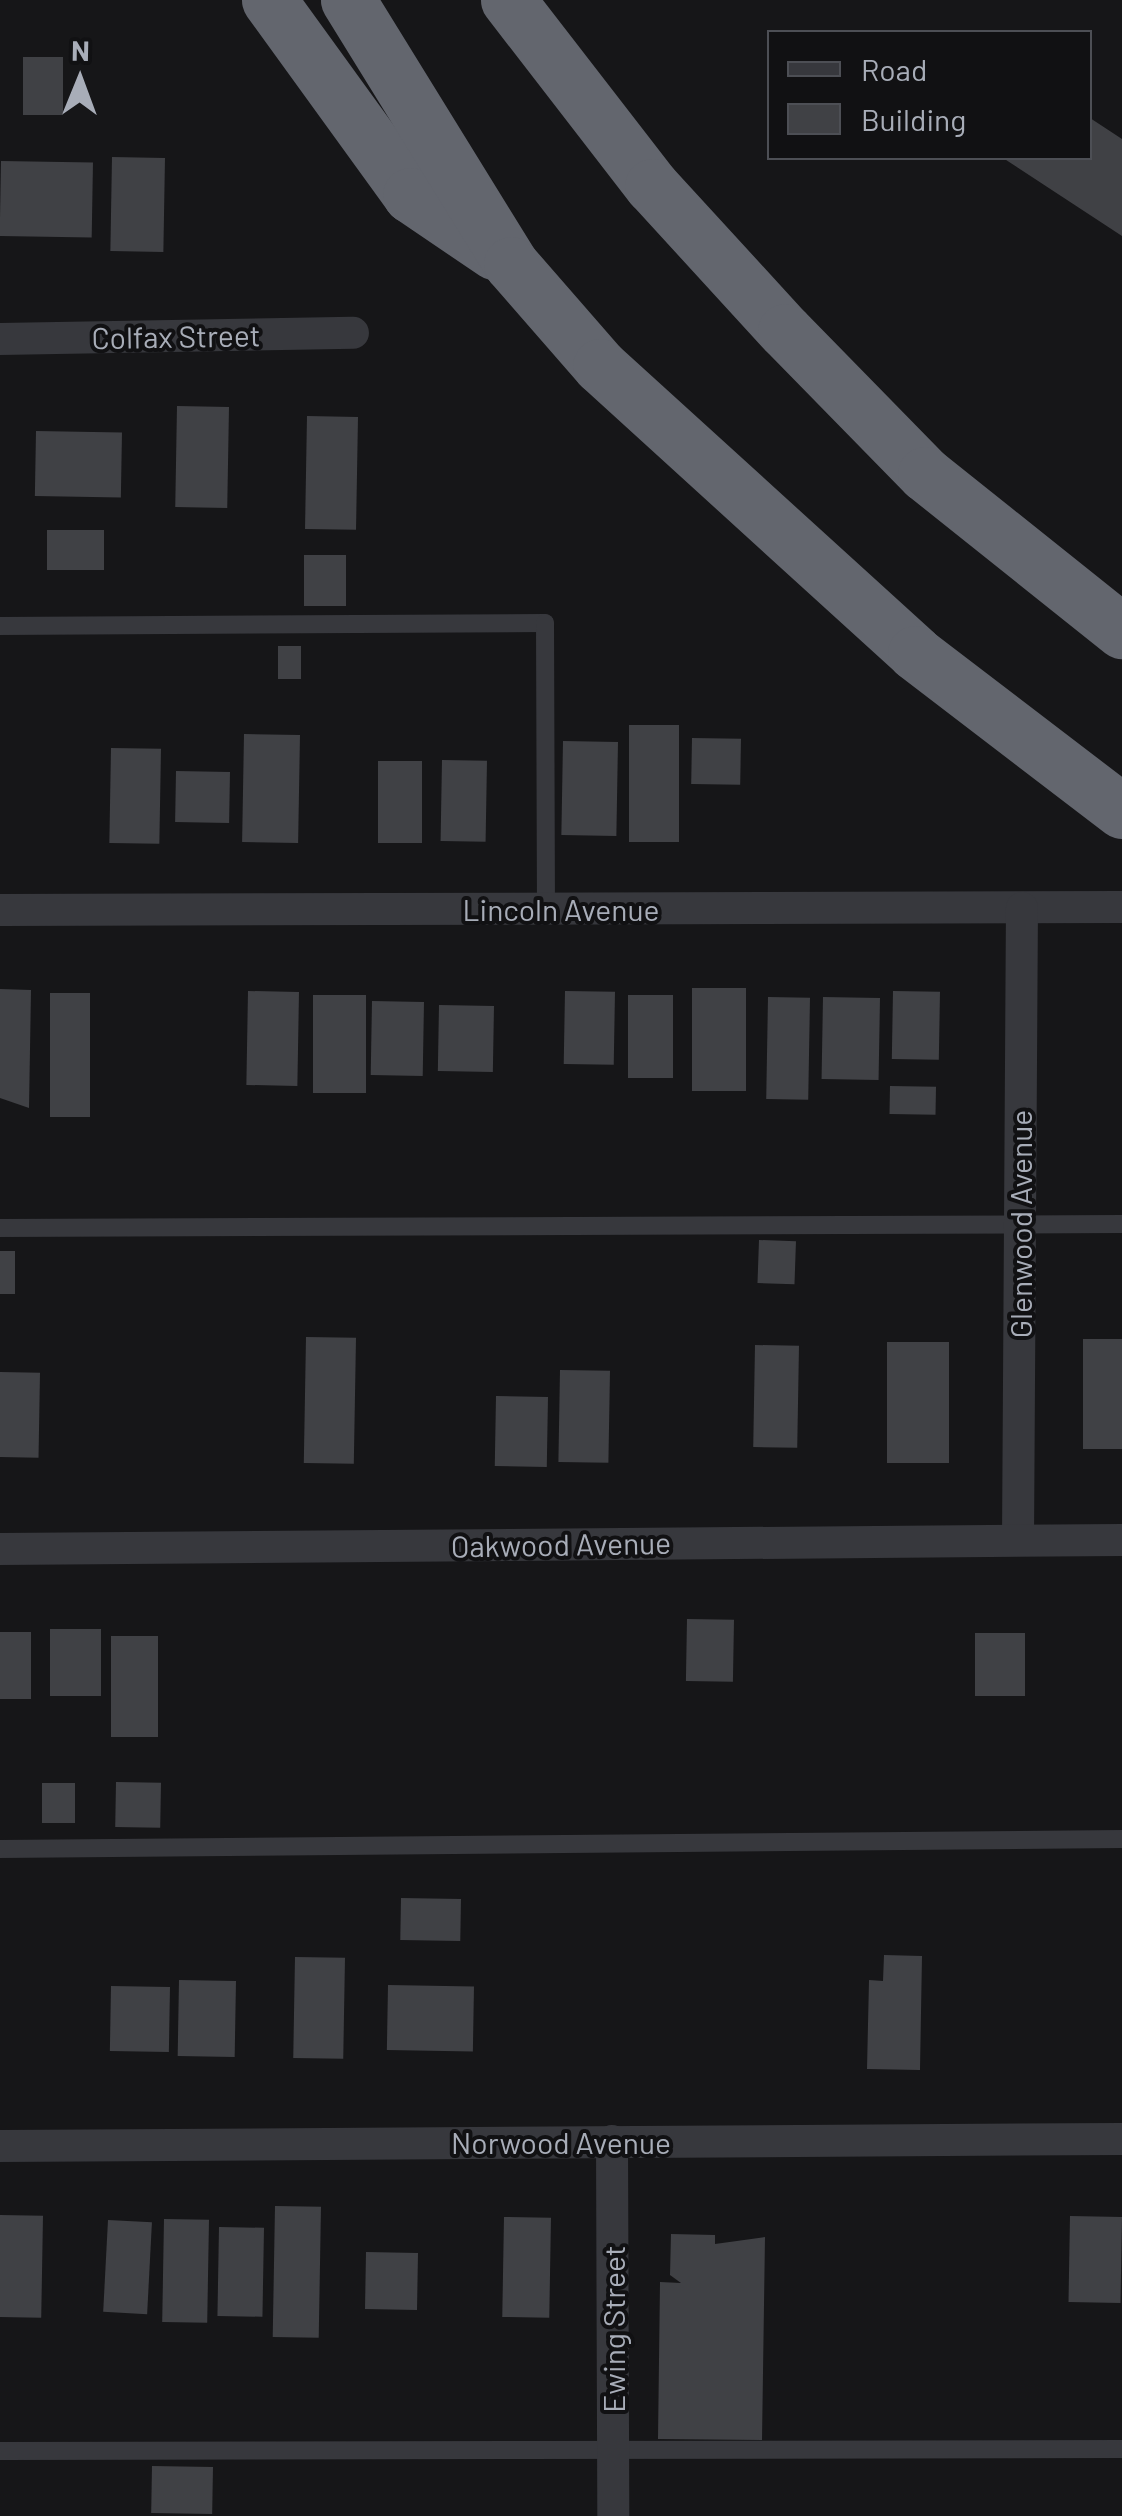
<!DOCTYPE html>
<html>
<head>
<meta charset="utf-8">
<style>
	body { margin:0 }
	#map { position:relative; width:1122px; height:2516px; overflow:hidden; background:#161618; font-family:Barlow,sans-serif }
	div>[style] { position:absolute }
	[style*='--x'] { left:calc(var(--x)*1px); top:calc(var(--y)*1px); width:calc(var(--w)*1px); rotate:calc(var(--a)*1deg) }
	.building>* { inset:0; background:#404145; transform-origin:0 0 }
	.lane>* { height:18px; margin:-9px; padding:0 9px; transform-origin:9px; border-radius:9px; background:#37383d }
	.street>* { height:32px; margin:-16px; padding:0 16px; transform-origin:16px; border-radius:16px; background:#37383d }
	.highway>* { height:55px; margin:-27.5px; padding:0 27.5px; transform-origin:27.5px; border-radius:27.5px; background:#63666e }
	span { translate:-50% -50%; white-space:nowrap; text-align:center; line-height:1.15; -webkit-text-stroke:8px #111113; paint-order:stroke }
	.street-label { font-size:30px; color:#a8adb8 }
	.legend { position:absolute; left:767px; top:30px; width:325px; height:130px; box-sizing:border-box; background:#111113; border:2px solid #4d4f55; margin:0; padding:12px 18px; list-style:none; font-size:30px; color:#a8adb8 }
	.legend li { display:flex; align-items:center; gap:20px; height:50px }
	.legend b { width:50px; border:2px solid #4d4f55 }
	.north { position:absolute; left:30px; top:30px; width:100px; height:100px; -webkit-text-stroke:8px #111113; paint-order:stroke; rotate:1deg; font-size:28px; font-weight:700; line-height:40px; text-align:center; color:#a8adb8 }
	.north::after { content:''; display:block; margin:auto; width:35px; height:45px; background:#a8adb8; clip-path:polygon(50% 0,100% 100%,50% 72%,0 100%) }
</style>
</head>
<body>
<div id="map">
	<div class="building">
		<div style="left:23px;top:57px;width:40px;height:58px"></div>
		<div style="clip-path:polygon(1090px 118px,1122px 139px,1122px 236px,1003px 158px,1090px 158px)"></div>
		<div style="left:112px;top:157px;width:53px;height:94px;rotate:1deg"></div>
		<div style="left:1px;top:161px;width:92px;height:75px;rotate:1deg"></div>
		<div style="left:177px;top:406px;width:52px;height:101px;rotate:1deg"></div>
		<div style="left:307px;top:416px;width:51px;height:113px;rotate:1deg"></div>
		<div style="left:36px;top:431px;width:86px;height:65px;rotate:1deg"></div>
		<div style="left:47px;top:530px;width:57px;height:40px"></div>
		<div style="left:304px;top:555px;width:42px;height:51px"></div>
		<div style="left:278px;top:646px;width:23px;height:33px"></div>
		<div style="left:629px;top:725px;width:50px;height:117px"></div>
		<div style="left:244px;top:734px;width:56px;height:108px;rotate:1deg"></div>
		<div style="left:692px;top:738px;width:49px;height:46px;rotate:1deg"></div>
		<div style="left:563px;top:741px;width:55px;height:94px;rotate:1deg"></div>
		<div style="left:111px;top:748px;width:50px;height:95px;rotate:1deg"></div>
		<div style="left:442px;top:760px;width:45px;height:81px;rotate:1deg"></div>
		<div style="left:378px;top:761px;width:44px;height:82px"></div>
		<div style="left:176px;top:771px;width:54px;height:51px;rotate:1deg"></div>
		<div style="left:692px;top:988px;width:54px;height:103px"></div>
		<div style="clip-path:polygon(0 989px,31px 990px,29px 1108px,0 1098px)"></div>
		<div style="left:248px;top:991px;width:51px;height:94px;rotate:1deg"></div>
		<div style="left:565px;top:991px;width:50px;height:73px;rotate:1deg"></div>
		<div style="left:893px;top:991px;width:47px;height:68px;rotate:1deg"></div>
		<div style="left:50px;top:993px;width:40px;height:124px"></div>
		<div style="left:313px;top:995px;width:53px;height:98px"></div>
		<div style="left:628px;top:995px;width:45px;height:83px"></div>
		<div style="left:768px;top:997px;width:42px;height:102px;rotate:1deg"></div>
		<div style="left:823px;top:997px;width:57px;height:82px;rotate:1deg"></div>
		<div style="left:372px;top:1001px;width:52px;height:74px;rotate:1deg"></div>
		<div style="left:439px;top:1005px;width:55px;height:66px;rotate:1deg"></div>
		<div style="left:890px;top:1086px;width:46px;height:28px;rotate:1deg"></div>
		<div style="left:759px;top:1240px;width:37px;height:43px;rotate:2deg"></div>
		<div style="left:0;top:1251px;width:15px;height:43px"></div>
		<div style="left:306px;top:1337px;width:50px;height:126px;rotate:1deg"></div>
		<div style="left:1083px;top:1339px;width:39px;height:110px"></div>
		<div style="left:887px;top:1342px;width:62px;height:121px"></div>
		<div style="left:755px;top:1345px;width:44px;height:102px;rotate:1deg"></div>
		<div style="left:560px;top:1370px;width:50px;height:92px;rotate:1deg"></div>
		<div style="left:0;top:1372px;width:40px;height:85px;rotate:1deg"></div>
		<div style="left:496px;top:1396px;width:52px;height:70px;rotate:1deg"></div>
		<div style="left:687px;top:1619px;width:47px;height:62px;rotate:1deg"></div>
		<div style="left:50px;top:1629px;width:51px;height:67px"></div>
		<div style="left:0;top:1632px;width:31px;height:67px"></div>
		<div style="left:975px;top:1633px;width:50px;height:63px"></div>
		<div style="left:111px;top:1636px;width:47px;height:101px"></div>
		<div style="left:116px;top:1782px;width:45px;height:45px;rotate:1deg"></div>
		<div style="left:75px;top:1783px;width:40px;height:33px;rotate:90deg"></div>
		<div style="left:401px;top:1898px;width:60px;height:42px;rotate:1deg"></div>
		<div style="clip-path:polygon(884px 1955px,922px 1956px,920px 2070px,867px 2069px,869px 1980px,883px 1981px)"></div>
		<div style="left:295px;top:1957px;width:50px;height:101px;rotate:1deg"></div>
		<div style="left:179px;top:1980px;width:57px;height:76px;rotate:1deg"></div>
		<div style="left:388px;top:1985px;width:86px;height:65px;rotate:1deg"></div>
		<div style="left:111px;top:1986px;width:59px;height:65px;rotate:1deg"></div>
		<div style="left:275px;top:2206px;width:46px;height:131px;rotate:1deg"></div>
		<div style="left:0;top:2215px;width:43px;height:102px;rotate:1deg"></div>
		<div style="left:1070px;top:2216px;width:52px;height:86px;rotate:1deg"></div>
		<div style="left:504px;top:2217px;width:47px;height:100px;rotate:1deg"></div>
		<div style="left:164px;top:2219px;width:45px;height:103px;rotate:1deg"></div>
		<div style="left:108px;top:2220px;width:44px;height:92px;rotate:3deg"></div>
		<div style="left:219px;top:2227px;width:45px;height:89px;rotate:1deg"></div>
		<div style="clip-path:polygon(671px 2234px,715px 2235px,715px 2244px,765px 2237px,762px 2440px,658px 2439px,660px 2282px,681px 2283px,670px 2275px)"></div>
		<div style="left:366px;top:2252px;width:52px;height:57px;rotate:1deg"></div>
		<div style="left:152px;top:2466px;width:61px;height:47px;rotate:1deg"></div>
	</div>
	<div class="lane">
		<div style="--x:0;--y:626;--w:545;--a:-0.32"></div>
		<div style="--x:545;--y:623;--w:286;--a:89.8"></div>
		<div style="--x:0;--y:1228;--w:1122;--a:-0.2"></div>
		<div style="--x:0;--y:1849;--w:1122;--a:-0.51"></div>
		<div style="--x:0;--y:2451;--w:1122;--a:-0.1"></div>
	</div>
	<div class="street">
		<div style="--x:0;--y:339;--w:353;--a:-1"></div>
		<div style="--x:0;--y:910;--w:1122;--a:-0.15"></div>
		<div style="--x:1018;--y:1540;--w:632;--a:-89.64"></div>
		<div style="--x:0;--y:1549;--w:1122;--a:-0.46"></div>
		<div style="--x:612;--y:2141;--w:375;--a:89.8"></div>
		<div style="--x:0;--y:2146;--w:1122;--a:-0.36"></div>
	</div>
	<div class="highway">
		<div style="--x:269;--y:0;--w:241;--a:54.1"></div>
		<div style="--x:410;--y:195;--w:102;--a:34.2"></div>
		<div style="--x:348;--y:0;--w:310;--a:58.3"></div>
		<div style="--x:511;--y:264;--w:135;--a:48.9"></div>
		<div style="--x:600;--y:366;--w:426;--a:42.3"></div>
		<div style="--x:915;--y:653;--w:260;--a:37.4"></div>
		<div style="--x:508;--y:0;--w:235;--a:52.3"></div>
		<div style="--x:652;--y:186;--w:197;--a:47.5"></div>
		<div style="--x:785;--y:331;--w:200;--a:45.6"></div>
		<div style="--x:925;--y:474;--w:252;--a:38.6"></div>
	</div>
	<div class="street-label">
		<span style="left:176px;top:336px;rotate:-1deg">Colfax Street</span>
		<span style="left:561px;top:909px">Lincoln Avenue</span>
		<span style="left:1020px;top:1224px;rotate:-90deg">Glenwood Avenue</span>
		<span style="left:561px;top:1544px;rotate:-1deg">Oakwood Avenue</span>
		<span style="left:561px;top:2142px">Norwood Avenue</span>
		<span style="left:613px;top:2329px;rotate:-90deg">Ewing Street</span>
	</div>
	<ul class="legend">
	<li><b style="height:12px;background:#37383d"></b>Road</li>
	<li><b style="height:28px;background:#404145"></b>Building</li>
	</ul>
	<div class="north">N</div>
</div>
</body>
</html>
